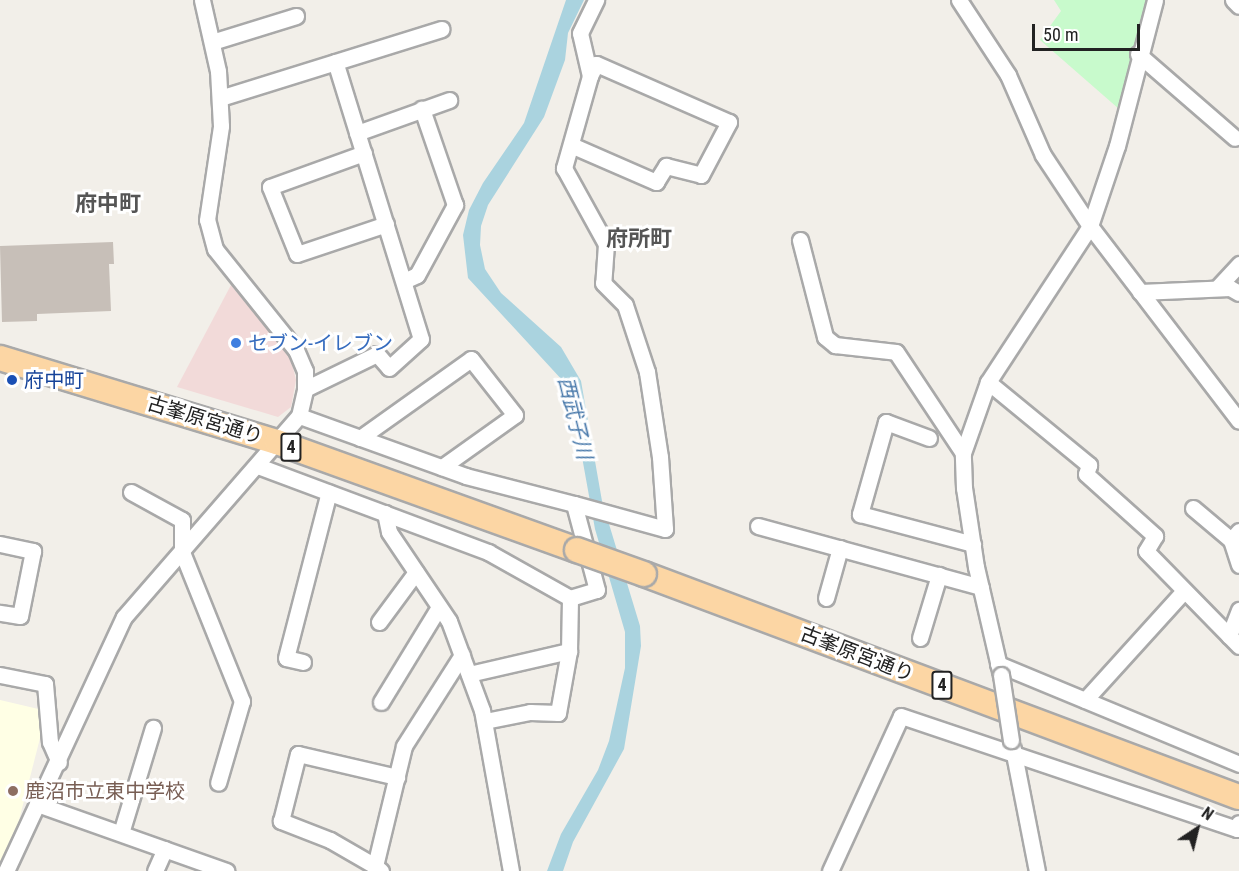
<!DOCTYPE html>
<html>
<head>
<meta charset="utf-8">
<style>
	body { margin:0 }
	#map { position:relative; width:1239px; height:871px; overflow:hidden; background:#f2efe9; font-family:"Roboto Condensed","Noto Sans JP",sans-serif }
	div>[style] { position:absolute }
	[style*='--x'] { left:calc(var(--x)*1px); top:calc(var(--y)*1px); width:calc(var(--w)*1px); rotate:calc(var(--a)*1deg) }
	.commercial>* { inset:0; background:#f2dad9 }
	.education>* { inset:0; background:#ffffe5 }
	.park>* { inset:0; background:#c8facc }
	.water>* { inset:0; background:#aad3df }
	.building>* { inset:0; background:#c7bfb8 }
	.roads { filter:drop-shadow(2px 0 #a9a9a9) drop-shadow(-2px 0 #a9a9a9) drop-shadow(0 2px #a9a9a9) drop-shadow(0 -2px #a9a9a9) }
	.minor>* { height:15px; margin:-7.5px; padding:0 7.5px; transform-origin:7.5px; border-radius:7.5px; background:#fff }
	.primary>* { height:24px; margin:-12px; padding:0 12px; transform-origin:12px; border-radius:12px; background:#fcd6a4 }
	.bridges { filter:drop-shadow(2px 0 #a9a9a9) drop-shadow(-2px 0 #a9a9a9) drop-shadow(0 2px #a9a9a9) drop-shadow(0 -2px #a9a9a9) }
	.minor-bridge>* { height:15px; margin:-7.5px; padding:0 7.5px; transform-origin:7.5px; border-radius:7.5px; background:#fff }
	.primary-bridge>* { height:24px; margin:-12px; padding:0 12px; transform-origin:12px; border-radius:12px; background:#fcd6a4 }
	.dots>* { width:16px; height:16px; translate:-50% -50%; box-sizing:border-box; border:3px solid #fff; border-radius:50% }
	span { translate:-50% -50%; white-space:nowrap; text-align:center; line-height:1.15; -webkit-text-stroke:6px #fff; paint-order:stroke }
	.shield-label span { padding:2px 4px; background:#fff; border:2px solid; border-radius:4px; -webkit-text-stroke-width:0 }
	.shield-label { font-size:18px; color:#222; font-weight:700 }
	.shop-label { font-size:20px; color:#366cbe }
	.left { translate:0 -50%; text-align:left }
	.transit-label { font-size:20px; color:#164399 }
	.street-label { font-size:20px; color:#222 }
	.education-label { font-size:20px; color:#785e54 }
	.water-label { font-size:21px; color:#4a7aab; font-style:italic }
	.quarter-label { font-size:22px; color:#555; font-weight:700 }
	.north { position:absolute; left:1167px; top:799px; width:60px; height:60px; -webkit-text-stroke:4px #fff; paint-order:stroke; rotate:35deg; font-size:16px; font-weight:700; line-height:24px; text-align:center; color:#222 }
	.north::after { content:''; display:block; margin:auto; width:21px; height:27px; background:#222; clip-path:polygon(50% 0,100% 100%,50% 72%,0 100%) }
	.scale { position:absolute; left:1032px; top:24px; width:108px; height:27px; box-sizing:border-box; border:3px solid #222; border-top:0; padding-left:8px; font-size:18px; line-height:21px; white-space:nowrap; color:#222; -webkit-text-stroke:4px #fff; paint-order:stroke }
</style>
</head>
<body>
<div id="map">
	<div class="commercial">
		<div style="clip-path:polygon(231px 285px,291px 359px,296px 380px,291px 407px,278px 417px,177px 387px)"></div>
	</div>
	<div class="education">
		<div style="clip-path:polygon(0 700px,47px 711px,6px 871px,0 871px)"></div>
	</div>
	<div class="park">
		<div style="clip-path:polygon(1054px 0,1150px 0,1119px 109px,1040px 40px,1061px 11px)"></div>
	</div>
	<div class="water">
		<div style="clip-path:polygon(566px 0,584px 0,568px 33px,565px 60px,544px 117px,488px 205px,481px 226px,480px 245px,485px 269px,501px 293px,561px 347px,581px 381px,602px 501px,640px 626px,641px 646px,624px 749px,573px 842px,563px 871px,547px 871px,561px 834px,598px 770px,609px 741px,625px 668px,625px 632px,595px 529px,573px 407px,563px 381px,468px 278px,463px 235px,469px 210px,483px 183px,524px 123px)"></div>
	</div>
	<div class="building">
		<div style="clip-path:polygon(113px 242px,114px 264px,109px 264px,111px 311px,37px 314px,37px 321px,2px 322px,0 246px)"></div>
	</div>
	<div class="roads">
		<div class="minor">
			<div style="--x:959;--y:0;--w:90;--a:56.8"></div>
			<div style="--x:1008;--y:75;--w:87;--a:66.4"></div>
			<div style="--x:1043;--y:155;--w:85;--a:56.5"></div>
			<div style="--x:1090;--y:226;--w:245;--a:52.6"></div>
			<div style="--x:1233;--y:0;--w:8;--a:45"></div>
			<div style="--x:212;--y:42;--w:88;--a:-17.2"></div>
			<div style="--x:1138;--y:54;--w:128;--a:40.9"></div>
			<div style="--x:590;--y:76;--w:44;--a:-103.1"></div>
			<div style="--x:580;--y:33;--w:37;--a:-64"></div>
			<div style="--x:220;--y:98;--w:232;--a:-17.3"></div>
			<div style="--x:357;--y:133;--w:98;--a:-19.7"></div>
			<div style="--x:571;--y:145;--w:93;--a:23.5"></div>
			<div style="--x:656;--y:182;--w:19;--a:-58"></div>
			<div style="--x:666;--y:166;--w:36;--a:14"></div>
			<div style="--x:701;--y:175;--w:60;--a:-62.2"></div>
			<div style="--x:729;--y:122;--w:145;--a:-156.4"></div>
			<div style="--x:596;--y:64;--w:13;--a:117"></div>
			<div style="--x:590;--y:76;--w:96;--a:105.8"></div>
			<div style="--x:564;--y:168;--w:87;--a:61.1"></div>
			<div style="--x:606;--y:244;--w:39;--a:94"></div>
			<div style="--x:603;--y:283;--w:31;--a:45"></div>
			<div style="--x:625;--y:305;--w:71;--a:71.8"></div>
			<div style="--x:647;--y:372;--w:86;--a:81.3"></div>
			<div style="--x:660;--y:457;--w:72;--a:86"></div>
			<div style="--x:665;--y:529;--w:94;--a:-164.6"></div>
			<div style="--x:364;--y:153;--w:100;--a:160.1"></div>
			<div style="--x:270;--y:187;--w:72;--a:68.1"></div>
			<div style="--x:297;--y:254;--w:94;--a:-18.6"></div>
			<div style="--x:800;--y:240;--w:100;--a:75.5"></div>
			<div style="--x:825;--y:337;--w:13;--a:39"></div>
			<div style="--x:835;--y:345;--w:61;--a:6.5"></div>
			<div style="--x:896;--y:352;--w:121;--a:56.4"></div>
			<div style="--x:404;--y:281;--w:14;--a:-25"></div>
			<div style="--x:417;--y:275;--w:80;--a:-61.5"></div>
			<div style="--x:455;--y:205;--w:102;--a:-109"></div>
			<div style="--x:1217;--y:288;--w:33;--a:-47"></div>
			<div style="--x:1140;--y:292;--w:90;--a:-2.5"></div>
			<div style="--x:1230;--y:288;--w:10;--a:29"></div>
			<div style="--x:988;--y:382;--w:131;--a:39.4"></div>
			<div style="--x:1089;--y:465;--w:9;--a:108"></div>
			<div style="--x:1086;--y:474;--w:93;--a:41.9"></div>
			<div style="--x:1155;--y:536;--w:17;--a:121"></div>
			<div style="--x:1146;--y:551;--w:133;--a:45.6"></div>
			<div style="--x:305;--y:389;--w:80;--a:-25.9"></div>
			<div style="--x:377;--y:354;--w:18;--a:49"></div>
			<div style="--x:389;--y:368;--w:43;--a:-42.2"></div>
			<div style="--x:421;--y:339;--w:290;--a:-107.2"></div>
			<div style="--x:360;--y:438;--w:136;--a:-35.4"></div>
			<div style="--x:471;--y:359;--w:71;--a:51.8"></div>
			<div style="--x:515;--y:415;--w:90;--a:144.5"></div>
			<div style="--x:929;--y:438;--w:46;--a:-159.6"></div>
			<div style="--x:886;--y:422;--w:96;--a:105.8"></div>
			<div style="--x:860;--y:514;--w:117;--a:14.9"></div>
			<div style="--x:258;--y:466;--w:246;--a:20.5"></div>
			<div style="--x:488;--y:552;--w:94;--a:29.3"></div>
			<div style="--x:570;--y:598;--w:28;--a:-17"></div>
			<div style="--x:597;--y:590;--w:89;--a:-105"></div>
			<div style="--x:574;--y:504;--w:112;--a:-165.5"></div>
			<div style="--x:466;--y:476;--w:177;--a:-160.2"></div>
			<div style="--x:131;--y:492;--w:58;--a:28.8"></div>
			<div style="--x:182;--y:520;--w:32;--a:90"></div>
			<div style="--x:182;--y:552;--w:161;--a:68.1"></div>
			<div style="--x:242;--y:701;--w:85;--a:106.3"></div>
			<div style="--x:1193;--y:508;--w:50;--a:40.1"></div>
			<div style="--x:1231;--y:540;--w:12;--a:-48"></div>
			<div style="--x:385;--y:513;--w:19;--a:78"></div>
			<div style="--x:389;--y:532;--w:107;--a:56"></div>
			<div style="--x:449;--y:621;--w:95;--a:69.7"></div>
			<div style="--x:482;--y:710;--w:164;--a:79.8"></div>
			<div style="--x:758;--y:526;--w:231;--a:15.3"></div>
			<div style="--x:1231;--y:540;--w:26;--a:72"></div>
			<div style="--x:0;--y:544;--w:34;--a:12"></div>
			<div style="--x:33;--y:551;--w:66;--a:101.3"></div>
			<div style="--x:20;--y:616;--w:20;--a:-171"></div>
			<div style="--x:826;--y:598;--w:52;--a:-74.4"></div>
			<div style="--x:379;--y:622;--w:62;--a:-53.5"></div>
			<div style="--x:1229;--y:636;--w:28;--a:-69"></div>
			<div style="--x:920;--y:638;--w:66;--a:-73.2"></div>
			<div style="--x:303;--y:662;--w:17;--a:-167"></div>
			<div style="--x:286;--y:658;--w:171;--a:-75.5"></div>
			<div style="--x:998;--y:664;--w:261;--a:22.5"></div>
			<div style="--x:469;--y:674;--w:103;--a:-13"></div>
			<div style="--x:0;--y:675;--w:46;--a:11.3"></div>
			<div style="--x:45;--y:684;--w:58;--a:85.1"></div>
			<div style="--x:50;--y:742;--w:22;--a:66"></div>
			<div style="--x:1001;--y:675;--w:111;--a:-103"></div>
			<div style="--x:976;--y:567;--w:80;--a:-98.6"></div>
			<div style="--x:964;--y:488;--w:35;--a:-92"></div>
			<div style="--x:963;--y:453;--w:75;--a:-70.6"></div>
			<div style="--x:988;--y:382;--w:186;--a:-56.8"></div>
			<div style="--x:1090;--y:226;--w:84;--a:-71.4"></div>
			<div style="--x:1117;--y:146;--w:151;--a:-75.4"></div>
			<div style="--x:1085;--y:700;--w:147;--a:-47.8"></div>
			<div style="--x:381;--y:702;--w:111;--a:-58.6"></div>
			<div style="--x:485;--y:721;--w:46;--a:-11.3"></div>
			<div style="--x:530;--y:712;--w:28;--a:2"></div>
			<div style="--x:558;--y:713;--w:63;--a:-79.9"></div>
			<div style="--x:569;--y:651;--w:53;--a:-88.9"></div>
			<div style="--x:1013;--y:749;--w:124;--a:78.9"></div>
			<div style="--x:37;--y:804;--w:201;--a:19.5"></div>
			<div style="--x:121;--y:833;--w:110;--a:-73.1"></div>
			<div style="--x:375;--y:866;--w:52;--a:-150"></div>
			<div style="--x:330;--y:840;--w:53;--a:-158.8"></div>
			<div style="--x:281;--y:821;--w:69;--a:-75.8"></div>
			<div style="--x:298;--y:754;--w:102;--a:13.1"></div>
			<div style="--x:6;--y:871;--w:280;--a:-65.1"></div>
			<div style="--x:124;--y:617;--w:267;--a:-49"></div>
			<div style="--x:299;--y:416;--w:28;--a:-77"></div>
			<div style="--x:305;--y:389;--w:18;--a:-90"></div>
			<div style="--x:305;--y:371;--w:23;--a:-113"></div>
			<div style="--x:296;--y:350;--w:129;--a:-128.7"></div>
			<div style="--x:215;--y:249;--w:30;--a:-105"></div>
			<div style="--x:207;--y:220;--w:95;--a:-81.5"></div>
			<div style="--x:221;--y:126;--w:55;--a:-93.1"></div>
			<div style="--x:218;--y:71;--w:73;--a:-102.7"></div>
			<div style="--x:155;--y:871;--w:24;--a:-66"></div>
			<div style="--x:381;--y:871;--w:8;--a:-140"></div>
			<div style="--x:375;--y:866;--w:123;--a:-76.4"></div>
			<div style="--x:404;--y:746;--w:108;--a:-57.5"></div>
			<div style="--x:830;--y:871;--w:170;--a:-65.4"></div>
			<div style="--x:901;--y:716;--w:354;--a:18.6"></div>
			<div style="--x:1237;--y:829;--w:6;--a:-72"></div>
		</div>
		<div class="primary">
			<div style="--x:0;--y:358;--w:289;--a:16.9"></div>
			<div style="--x:277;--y:442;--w:319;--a:19.8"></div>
			<div style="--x:644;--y:574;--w:635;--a:20.55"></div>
		</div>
	</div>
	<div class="bridges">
		<div class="minor-bridge">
			<div style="--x:1001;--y:675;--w:66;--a:81.3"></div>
		</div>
		<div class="primary-bridge">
			<div style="--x:577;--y:550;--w:71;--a:19.7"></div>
		</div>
	</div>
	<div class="dots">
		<div style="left:236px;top:343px;background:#3f7fe0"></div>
		<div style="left:12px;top:380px;background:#1a4fb4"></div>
		<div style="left:13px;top:791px;background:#8d6e63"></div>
	</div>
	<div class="shield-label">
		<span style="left:291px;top:447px">4</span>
		<span style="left:942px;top:685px">4</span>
	</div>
	<div class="shop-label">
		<span class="left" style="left:248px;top:343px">セブン-イレブン</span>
	</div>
	<div class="transit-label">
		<span class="left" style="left:24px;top:380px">府中町</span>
	</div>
	<div class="street-label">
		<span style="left:205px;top:420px;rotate:17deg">古峯原宮通り</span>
		<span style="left:857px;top:654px;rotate:21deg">古峯原宮通り</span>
	</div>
	<div class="education-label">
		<span class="left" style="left:25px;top:791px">鹿沼市立東中学校</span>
	</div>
	<div class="water-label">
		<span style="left:575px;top:418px;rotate:76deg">西武子川</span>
	</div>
	<div class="quarter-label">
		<span style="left:108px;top:204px">府中町</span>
		<span style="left:639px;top:239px">府所町</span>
	</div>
	<div class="north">N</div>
	<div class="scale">50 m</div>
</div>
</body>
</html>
